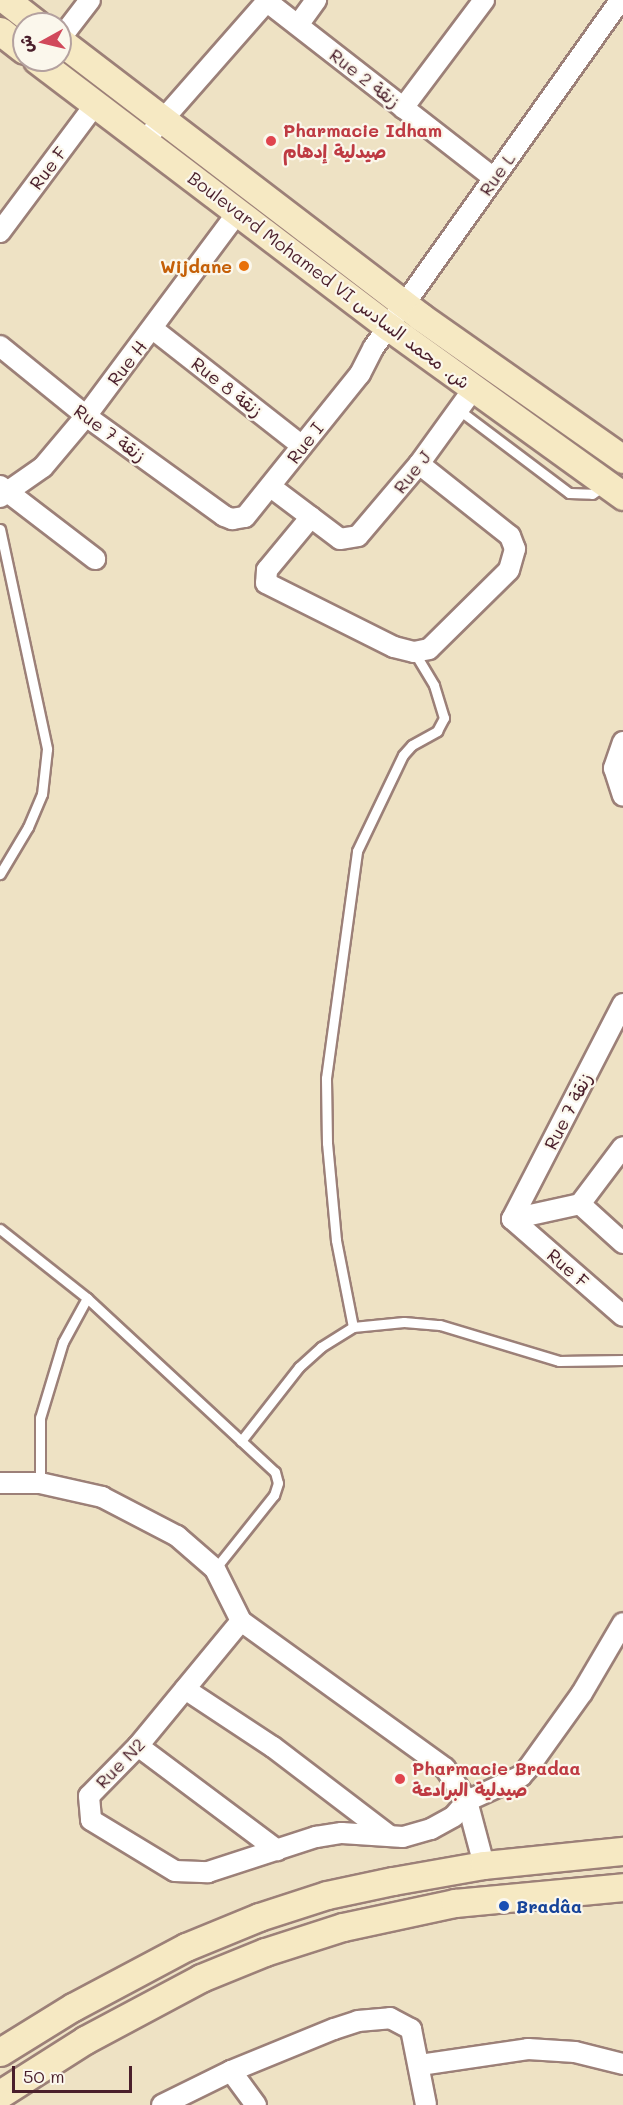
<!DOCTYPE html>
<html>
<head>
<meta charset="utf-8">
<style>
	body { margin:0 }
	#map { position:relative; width:623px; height:2105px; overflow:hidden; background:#eee2c4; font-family:Mali,"Playpen Sans Arabic",sans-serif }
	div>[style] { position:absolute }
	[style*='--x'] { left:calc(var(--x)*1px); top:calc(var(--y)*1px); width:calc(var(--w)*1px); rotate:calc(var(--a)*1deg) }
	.roads { filter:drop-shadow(2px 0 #9c8078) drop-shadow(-2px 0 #9c8078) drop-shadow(0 2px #9c8078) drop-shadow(0 -2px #9c8078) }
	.service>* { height:9px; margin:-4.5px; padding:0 4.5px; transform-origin:4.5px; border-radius:4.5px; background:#fff }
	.minor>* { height:20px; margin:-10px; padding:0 10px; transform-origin:10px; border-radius:10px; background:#fff }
	.secondary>* { height:27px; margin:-13.5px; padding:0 13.5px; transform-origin:13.5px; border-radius:13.5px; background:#f6e9c3 }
	.dots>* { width:16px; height:16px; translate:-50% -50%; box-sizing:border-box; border:3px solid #fbf7ec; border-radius:50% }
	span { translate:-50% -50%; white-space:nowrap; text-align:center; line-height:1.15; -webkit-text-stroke:4.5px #fbf7ec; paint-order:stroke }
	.street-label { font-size:18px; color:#4a1f2b }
	.health-label { font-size:18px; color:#be3a42; font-weight:700 }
	.left { translate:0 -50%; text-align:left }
	.food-label { font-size:18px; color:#c56008; font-weight:700 }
	.right { translate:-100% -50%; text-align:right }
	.transit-label { font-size:18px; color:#164399; font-weight:700 }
	.north { position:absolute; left:12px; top:12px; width:60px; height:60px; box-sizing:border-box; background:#fbf7ec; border:2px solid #b4a19f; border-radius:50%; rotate:262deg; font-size:16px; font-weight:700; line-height:24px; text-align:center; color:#4a1f2b }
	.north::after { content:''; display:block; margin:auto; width:21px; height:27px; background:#d1495b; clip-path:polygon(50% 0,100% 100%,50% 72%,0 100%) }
	.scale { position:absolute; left:12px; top:2066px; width:120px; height:27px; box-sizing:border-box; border:3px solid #4a1f2b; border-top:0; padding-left:8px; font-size:18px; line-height:21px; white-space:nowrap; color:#4a1f2b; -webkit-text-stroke:4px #fbf7ec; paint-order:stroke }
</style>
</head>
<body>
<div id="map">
	<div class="roads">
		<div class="service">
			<div style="--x:459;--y:410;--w:138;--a:37"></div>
			<div style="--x:569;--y:493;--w:23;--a:2"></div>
			<div style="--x:592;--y:494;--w:16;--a:-35"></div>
			<div style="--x:0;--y:529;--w:225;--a:77.9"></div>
			<div style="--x:47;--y:749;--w:45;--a:96.3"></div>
			<div style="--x:42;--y:794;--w:36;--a:113"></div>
			<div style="--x:28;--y:827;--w:55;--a:120.8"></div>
			<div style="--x:0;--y:1229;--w:111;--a:38.4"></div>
			<div style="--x:87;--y:1298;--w:256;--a:42.8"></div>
			<div style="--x:275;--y:1472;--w:11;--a:75"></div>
			<div style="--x:278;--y:1483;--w:13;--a:108"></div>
			<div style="--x:274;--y:1495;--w:95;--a:128.6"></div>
			<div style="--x:353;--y:1327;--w:89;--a:-101.1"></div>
			<div style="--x:336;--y:1240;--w:97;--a:-95.3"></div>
			<div style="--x:327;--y:1143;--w:65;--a:-90.9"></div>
			<div style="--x:326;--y:1078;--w:229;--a:-82.2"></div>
			<div style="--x:357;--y:851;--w:106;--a:-64.4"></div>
			<div style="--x:403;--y:755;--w:13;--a:-48"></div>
			<div style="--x:412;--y:745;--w:29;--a:-29"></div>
			<div style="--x:437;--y:731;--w:15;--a:-62"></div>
			<div style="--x:444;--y:718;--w:34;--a:-107"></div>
			<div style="--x:434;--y:685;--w:39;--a:-121"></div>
			<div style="--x:241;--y:1441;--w:94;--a:-51.9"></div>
			<div style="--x:299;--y:1367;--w:30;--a:-42"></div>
			<div style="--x:321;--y:1347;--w:38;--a:-32"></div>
			<div style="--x:353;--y:1327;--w:51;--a:-5.6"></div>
			<div style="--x:404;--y:1322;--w:36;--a:5"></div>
			<div style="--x:440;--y:1325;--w:124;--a:16.8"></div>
			<div style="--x:559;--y:1361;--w:64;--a:-0.9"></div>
			<div style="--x:40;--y:1483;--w:65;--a:-90"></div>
			<div style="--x:40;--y:1418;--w:79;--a:-73.2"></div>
			<div style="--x:63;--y:1342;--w:50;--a:-61.4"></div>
		</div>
		<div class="minor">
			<div style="--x:265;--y:0;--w:290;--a:37.9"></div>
			<div style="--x:298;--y:25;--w:31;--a:-54"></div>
			<div style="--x:60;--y:39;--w:49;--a:-52.4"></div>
			<div style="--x:403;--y:108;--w:135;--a:-53.1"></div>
			<div style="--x:145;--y:140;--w:185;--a:-48.7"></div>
			<div style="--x:0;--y:232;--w:161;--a:-53.3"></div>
			<div style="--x:153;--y:329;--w:189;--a:38.1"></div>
			<div style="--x:0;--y:346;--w:111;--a:39.1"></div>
			<div style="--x:86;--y:416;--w:170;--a:35.9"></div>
			<div style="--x:224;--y:516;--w:9;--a:21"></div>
			<div style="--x:232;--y:519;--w:13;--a:-9"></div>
			<div style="--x:245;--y:517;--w:184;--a:-51.2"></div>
			<div style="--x:360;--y:374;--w:30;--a:-63"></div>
			<div style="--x:374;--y:347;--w:426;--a:-54.6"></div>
			<div style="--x:0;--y:486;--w:120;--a:37.5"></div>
			<div style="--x:271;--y:487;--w:86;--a:37"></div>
			<div style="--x:340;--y:539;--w:18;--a:-9"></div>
			<div style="--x:358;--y:536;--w:94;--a:-49.7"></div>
			<div style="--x:419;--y:464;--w:94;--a:-54.1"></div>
			<div style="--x:0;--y:497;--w:52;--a:-34.9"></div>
			<div style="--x:43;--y:467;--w:67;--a:-49.9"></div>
			<div style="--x:86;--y:416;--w:254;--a:-53.3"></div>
			<div style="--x:311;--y:517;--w:69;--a:129.7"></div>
			<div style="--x:267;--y:570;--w:13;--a:94"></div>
			<div style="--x:266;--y:583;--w:143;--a:26.6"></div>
			<div style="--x:394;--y:647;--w:21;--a:14"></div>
			<div style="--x:414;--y:652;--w:15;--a:-11"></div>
			<div style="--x:429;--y:649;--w:112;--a:-44.6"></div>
			<div style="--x:509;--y:570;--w:22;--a:-74"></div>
			<div style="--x:515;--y:549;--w:14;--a:-111"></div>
			<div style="--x:510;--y:536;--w:116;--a:-141.6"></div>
			<div style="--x:623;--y:742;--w:28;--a:109"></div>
			<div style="--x:614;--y:768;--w:29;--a:72"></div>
			<div style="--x:580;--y:1204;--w:71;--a:-53"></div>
			<div style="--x:580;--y:1204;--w:58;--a:42.2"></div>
			<div style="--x:512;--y:1219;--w:242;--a:-62.7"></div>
			<div style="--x:512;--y:1219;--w:147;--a:41.1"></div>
			<div style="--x:512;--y:1219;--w:70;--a:-12.4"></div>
			<div style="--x:0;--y:1483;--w:40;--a:0"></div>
			<div style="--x:40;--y:1483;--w:64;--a:12.7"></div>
			<div style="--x:102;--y:1497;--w:85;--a:27.5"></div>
			<div style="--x:177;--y:1536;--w:50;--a:41"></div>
			<div style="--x:215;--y:1569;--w:58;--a:63.4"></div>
			<div style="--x:241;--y:1621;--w:251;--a:35.8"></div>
			<div style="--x:445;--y:1768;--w:40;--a:56"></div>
			<div style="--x:467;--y:1801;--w:66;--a:75.1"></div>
			<div style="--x:241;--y:1621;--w:162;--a:129.5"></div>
			<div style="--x:138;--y:1746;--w:70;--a:134.4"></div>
			<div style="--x:89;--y:1796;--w:24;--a:85"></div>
			<div style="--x:91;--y:1820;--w:98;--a:31.3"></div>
			<div style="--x:175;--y:1871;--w:33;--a:2"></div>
			<div style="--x:208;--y:1872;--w:114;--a:-18"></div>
			<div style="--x:316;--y:1837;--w:26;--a:-9"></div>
			<div style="--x:342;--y:1833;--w:61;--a:3.8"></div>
			<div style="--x:403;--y:1837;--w:29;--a:-16"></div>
			<div style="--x:431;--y:1829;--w:26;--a:-29"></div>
			<div style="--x:454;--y:1816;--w:20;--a:-49"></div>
			<div style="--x:467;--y:1801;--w:60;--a:-24.8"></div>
			<div style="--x:521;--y:1776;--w:12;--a:-48"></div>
			<div style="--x:529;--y:1767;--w:91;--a:-54.4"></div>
			<div style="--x:582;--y:1693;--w:81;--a:-59.6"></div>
			<div style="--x:185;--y:1689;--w:105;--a:33.4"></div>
			<div style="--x:273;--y:1747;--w:147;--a:37.3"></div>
			<div style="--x:138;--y:1746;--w:174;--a:36.8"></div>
			<div style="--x:420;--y:2065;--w:109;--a:-8.4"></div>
			<div style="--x:528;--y:2049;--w:47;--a:3.7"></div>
			<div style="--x:575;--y:2052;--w:49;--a:14"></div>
			<div style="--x:231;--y:2071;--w:42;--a:53.7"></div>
			<div style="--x:162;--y:2105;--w:77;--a:-26.2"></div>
			<div style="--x:231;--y:2071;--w:111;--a:-22.2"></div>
			<div style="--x:334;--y:2029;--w:25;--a:-18"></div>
			<div style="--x:358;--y:2021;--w:32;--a:-5"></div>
			<div style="--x:390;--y:2018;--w:24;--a:28"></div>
			<div style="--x:411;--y:2029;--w:77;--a:78.8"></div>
		</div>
		<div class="secondary">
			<div style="--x:6;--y:0;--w:39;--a:38"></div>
			<div style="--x:0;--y:31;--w:31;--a:38"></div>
			<div style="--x:60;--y:41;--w:454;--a:37.4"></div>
			<div style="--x:421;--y:317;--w:247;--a:35.1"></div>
			<div style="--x:37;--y:60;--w:442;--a:37.2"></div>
			<div style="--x:389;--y:327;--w:289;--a:35.8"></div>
			<div style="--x:0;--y:2052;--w:86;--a:-31.7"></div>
			<div style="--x:73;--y:2007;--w:128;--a:-28"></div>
			<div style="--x:186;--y:1947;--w:79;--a:-22.3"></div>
			<div style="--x:259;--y:1917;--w:71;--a:-17.9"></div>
			<div style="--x:327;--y:1895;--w:67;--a:-12"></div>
			<div style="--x:393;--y:1881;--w:92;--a:-10"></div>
			<div style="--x:484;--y:1865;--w:140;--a:-5.8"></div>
			<div style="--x:0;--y:2094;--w:101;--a:-32.4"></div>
			<div style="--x:85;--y:2040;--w:132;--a:-28.1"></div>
			<div style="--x:201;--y:1978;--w:69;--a:-22.1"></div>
			<div style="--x:265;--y:1952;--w:82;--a:-17.8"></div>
			<div style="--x:343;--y:1927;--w:115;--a:-12.1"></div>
			<div style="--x:455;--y:1903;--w:169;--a:-5.4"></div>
		</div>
	</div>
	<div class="dots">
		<div style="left:271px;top:141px;background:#e0444e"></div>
		<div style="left:244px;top:266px;background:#e8710a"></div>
		<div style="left:400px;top:1779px;background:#e0444e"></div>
		<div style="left:504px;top:1906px;background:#1a4fb4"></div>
	</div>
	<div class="street-label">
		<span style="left:365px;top:78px;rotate:38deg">Rue 2 زنقة</span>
		<span style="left:48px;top:168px;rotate:-53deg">Rue F</span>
		<span style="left:497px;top:174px;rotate:-55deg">Rue L</span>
		<span style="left:329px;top:280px;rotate:37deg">Boulevard Mohamed VI ش. محمد السادس</span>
		<span style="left:127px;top:363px;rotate:-52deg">Rue H</span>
		<span style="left:227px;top:387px;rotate:38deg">Rue 8 زنقة</span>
		<span style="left:110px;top:433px;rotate:36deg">Rue 7 زنقة</span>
		<span style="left:305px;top:443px;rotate:-52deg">Rue I</span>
		<span style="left:412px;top:472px;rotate:-52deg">Rue J</span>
		<span style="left:568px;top:1111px;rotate:-63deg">Rue 7 زنقة</span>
		<span style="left:568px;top:1268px;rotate:41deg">Rue F</span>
		<span style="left:120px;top:1763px;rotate:-46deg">Rue N2</span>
	</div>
	<div class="health-label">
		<span class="left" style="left:283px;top:141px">Pharmacie Idham<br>صيدلية إدهام</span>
		<span class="left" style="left:412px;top:1779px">Pharmacie Bradaa<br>صيدلية البرادعة</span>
	</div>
	<div class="food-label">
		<span class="right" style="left:232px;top:266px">Wijdane</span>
	</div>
	<div class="transit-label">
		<span class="left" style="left:516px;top:1906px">Bradâa</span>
	</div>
	<div class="north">ش</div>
	<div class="scale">50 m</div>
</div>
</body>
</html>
